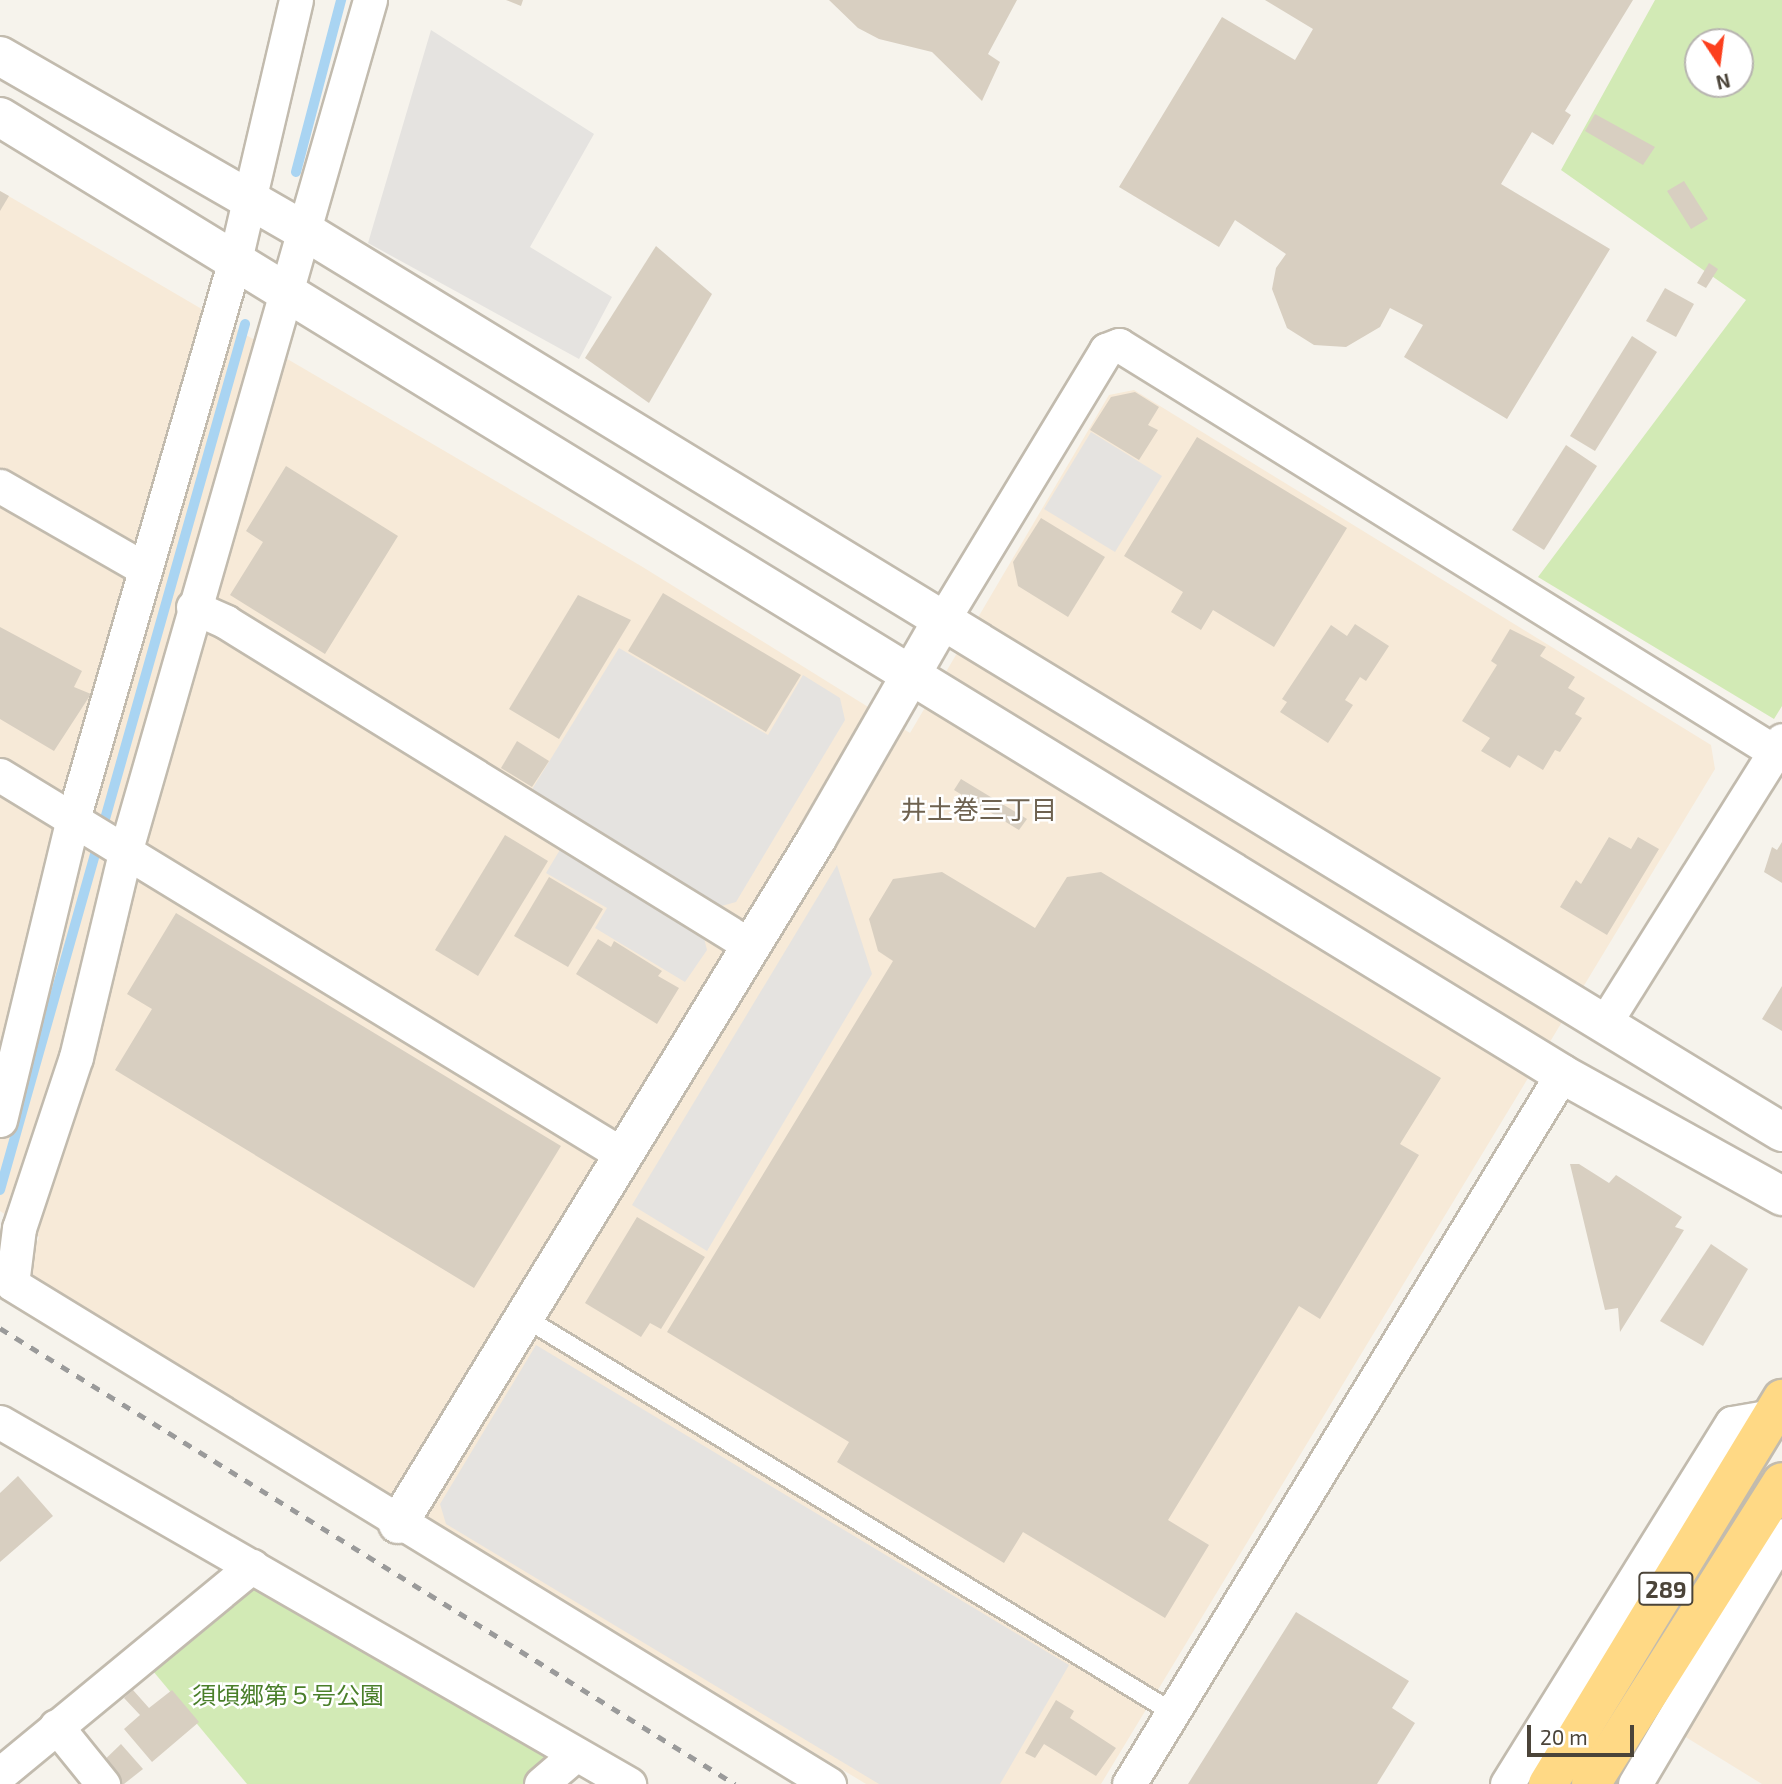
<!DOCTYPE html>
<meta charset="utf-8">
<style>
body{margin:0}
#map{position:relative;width:1782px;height:1784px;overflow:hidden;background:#f6f3ec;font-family:"Exo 2","Noto Sans JP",sans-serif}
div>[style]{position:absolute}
.commercial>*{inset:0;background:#f7ead8}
.green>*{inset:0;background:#d2eab5}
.parking>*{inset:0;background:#e5e3e0}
.stream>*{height:10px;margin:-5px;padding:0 5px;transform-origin:5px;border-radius:5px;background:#a9d4f2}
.building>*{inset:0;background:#d8cfc1}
.roads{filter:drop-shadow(2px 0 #c2bbae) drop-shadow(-2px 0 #c2bbae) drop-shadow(0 2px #c2bbae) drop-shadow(0 -2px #c2bbae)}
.service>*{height:18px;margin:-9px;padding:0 9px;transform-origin:9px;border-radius:9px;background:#fff}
.minor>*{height:33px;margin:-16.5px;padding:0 16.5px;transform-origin:16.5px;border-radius:16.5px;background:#fff}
.tertiary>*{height:38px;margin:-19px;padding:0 19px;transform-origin:19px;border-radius:19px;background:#fff}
.trunk>*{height:38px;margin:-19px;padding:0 19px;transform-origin:19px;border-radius:19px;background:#ffd985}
.rail>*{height:5px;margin-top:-2.5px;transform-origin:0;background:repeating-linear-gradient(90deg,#9a9a9a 0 9px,transparent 0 18px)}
span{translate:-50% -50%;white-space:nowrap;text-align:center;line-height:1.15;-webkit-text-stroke:5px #fff;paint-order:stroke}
.shield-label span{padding:2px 5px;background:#fff;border:2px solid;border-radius:5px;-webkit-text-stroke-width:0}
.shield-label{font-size:23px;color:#4b4439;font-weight:700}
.park-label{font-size:24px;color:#4a7f2a}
.neighbourhood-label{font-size:26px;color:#6e6250}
.north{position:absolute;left:1684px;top:28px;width:70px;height:70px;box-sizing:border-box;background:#fff;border:2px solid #b7b4b0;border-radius:50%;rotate:167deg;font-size:19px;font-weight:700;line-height:28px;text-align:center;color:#4b4439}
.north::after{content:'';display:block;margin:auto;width:24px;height:32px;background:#fc3f1d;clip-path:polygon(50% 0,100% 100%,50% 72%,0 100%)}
.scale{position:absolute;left:1527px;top:1725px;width:107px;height:32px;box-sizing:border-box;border:4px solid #4b4439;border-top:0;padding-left:9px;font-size:21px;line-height:24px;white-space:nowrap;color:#4b4439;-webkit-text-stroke:5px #fff;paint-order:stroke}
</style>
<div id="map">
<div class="commercial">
<div style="clip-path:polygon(0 191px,641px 566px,910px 733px,1109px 395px,1134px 390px,1711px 745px,1715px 769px,1101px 1784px,866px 1784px,25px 1274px,39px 1237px,0 1211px)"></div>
<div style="clip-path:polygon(1782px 1572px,1782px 1784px,1762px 1784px,1684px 1736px)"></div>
</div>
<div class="green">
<div style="clip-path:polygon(evenodd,1655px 0,1782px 0,1782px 706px,1774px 719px,1538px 577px,1746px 300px,1561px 170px,1655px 0,1698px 42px,1740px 42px,1740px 84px,1698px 84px,1698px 42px)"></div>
<div style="clip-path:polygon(253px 1576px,567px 1748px,524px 1784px,247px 1784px,148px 1665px)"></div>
</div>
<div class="parking">
<div style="clip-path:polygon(431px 30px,594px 134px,530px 247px,612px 297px,579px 359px,368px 243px)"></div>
<div style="clip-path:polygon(1091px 432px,1162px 476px,1115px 552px,1044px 509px)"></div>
<div style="clip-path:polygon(619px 648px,768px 735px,803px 675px,840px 698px,845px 720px,736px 902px,718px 907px,531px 791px)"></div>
<div style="clip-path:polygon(561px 848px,703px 934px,707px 950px,685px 982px,595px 928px,607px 908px,546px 873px)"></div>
<div style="clip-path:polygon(837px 865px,872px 974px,707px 1251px,632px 1205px)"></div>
<div style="clip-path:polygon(536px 1345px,1069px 1665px,1000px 1784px,879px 1784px,446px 1524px,440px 1504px)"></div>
</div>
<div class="stream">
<div style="left:296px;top:172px;width:178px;rotate:-75.3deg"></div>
<div style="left:0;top:1190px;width:900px;rotate:-74.2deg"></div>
</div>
<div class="building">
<div style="clip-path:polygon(506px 0,523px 0,521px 6px)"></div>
<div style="clip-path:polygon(829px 0,1017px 0,988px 54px,1000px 62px,982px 101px,932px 52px,879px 39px,858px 28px)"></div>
<div style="clip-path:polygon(1265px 0,1633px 0,1565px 111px,1571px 115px,1553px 145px,1532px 132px,1501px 184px,1610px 249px,1507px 419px,1404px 357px,1423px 325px,1390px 308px,1380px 327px,1346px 347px,1314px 345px,1287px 328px,1272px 289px,1276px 268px,1286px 254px,1235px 220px,1219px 247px,1119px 187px,1222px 17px,1295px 60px,1313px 29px)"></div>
<div style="clip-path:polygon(1595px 114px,1655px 147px,1643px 165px,1585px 131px)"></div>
<div style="clip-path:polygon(1684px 181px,1708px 219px,1691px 229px,1667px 191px)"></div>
<div style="clip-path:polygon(0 191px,9px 196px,0 211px)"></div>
<div style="clip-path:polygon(656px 246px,712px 294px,649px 403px,585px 358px)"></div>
<div style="clip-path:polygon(1709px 263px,1718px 269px,1706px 288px,1697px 283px)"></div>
<div style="clip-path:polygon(1665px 288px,1694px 304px,1676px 337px,1646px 321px)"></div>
<div style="clip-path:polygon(1632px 336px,1657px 352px,1595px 451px,1570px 436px)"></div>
<div style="clip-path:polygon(1135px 392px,1159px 407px,1148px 425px,1158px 430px,1139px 460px,1090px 430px,1111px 397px)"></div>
<div style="clip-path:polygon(1197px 437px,1347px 528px,1274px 647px,1213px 610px,1201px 630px,1171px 612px,1183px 592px,1124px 556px)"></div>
<div style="clip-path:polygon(1566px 445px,1597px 466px,1544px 550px,1512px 530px)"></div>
<div style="clip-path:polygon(286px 466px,398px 536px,325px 654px,230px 595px,263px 542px,246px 531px)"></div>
<div style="clip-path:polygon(1041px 518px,1105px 557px,1068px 617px,1018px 586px,1013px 562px)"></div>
<div style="clip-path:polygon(663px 593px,801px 675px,766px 732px,628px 651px)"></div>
<div style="clip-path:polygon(578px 595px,631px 620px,559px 739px,509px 709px)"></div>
<div style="clip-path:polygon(1355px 624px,1389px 646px,1366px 681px,1360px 677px,1345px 700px,1353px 705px,1328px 743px,1280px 712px,1287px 702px,1282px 699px,1331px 625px,1347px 636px)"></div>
<div style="clip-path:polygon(0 627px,82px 671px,74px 687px,91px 694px,54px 751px,0 719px)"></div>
<div style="clip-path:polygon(1510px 629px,1546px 647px,1540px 656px,1575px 677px,1568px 688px,1585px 698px,1575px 714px,1582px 718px,1560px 752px,1555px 750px,1543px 770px,1518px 755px,1510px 768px,1481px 751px,1490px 738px,1462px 721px,1497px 665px,1491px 661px)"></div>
<div style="clip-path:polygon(517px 741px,549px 761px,532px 787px,501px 768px)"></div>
<div style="clip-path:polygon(961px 779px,1027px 819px,1019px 830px,954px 790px)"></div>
<div style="clip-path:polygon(505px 835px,548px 861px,478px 976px,435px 950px)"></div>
<div style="clip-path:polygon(1609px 837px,1631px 849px,1638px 837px,1659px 849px,1607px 935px,1560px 907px,1576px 880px,1581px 884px)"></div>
<div style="clip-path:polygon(1782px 842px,1782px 883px,1764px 872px,1772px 847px,1777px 850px)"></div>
<div style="clip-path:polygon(942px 872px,1035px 928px,1067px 877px,1101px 872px,1441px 1078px,1400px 1144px,1419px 1155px,1320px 1319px,1299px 1306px,1168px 1520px,1209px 1545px,1165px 1618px,1023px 1532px,1004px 1563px,837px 1462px,849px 1442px,667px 1332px,893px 961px,878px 951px,869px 919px,893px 879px)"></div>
<div style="clip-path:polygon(549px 877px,603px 909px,568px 967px,514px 936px)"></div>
<div style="clip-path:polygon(176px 913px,561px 1146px,474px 1288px,115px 1070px,152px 1009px,127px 994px)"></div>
<div style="clip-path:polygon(598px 939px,611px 947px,614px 941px,662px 971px,658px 976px,679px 988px,657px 1024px,576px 974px)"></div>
<div style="clip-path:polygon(1782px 986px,1782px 1031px,1762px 1019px)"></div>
<div style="clip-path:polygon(1570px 1164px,1579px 1164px,1609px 1183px,1616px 1175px,1682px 1217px,1675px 1227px,1684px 1230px,1620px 1332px,1618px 1308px,1605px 1310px)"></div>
<div style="clip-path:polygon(637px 1217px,705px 1257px,661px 1329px,650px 1323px,641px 1337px,585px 1303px)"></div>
<div style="clip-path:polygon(1711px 1244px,1748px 1269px,1703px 1346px,1660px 1321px)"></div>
<div style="clip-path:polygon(18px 1476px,53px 1516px,0 1562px,0 1493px)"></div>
<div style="clip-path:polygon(1296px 1612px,1409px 1681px,1392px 1708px,1415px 1723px,1377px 1784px,1188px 1784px)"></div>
<div style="clip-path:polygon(133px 1690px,149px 1708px,172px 1690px,199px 1722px,152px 1762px,124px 1729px,140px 1715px,124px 1698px)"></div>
<div style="clip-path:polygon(1056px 1700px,1074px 1711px,1070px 1718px,1116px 1748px,1096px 1776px,1044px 1744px,1035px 1758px,1025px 1753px)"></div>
<div style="clip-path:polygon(121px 1744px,143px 1769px,124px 1784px,112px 1784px,96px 1768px)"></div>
</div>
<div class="roads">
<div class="service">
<div style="left:522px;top:1316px;width:761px;rotate:31.35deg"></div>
</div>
<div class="minor">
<div style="left:370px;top:0;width:883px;rotate:106.03deg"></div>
<div style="left:126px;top:849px;width:214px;rotate:103.5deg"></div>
<div style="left:76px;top:1057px;width:180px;rotate:108.4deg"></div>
<div style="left:19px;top:1228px;width:56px;rotate:97.1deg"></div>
<div style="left:12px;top:1284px;width:958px;rotate:31.47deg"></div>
<div style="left:0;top:486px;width:167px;rotate:29.8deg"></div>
<div style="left:193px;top:607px;width:36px;rotate:24deg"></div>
<div style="left:226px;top:622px;width:617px;rotate:31.68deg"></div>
<div style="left:942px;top:621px;width:317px;rotate:-58.8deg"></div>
<div style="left:1106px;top:350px;width:14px;rotate:-21deg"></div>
<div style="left:1119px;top:345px;width:772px;rotate:31.82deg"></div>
<div style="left:0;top:775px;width:730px;rotate:31.38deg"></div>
<div style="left:1604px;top:1024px;width:335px;rotate:-57.9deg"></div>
<div style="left:0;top:1120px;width:310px;rotate:-76.4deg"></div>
<div style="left:73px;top:819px;width:582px;rotate:-73.84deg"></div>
<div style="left:235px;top:260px;width:267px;rotate:-76.8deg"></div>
<div style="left:0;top:1422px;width:726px;rotate:29.92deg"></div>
<div style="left:56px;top:1726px;width:75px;rotate:51deg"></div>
<div style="left:0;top:1774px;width:327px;rotate:-39.5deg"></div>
<div style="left:541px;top:1784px;width:46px;rotate:-40.6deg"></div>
<div style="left:1129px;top:1784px;width:832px;rotate:-58.62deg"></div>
<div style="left:1507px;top:1784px;width:425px;rotate:-58.1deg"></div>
<div style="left:1732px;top:1423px;width:41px;rotate:-9.9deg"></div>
<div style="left:1635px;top:1784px;width:289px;rotate:-59.4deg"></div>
</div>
<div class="tertiary">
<div style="left:0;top:56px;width:349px;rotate:29.9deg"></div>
<div style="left:303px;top:230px;width:1732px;rotate:31.38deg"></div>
<div style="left:0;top:117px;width:1832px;rotate:31.49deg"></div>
<div style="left:1562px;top:1074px;width:252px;rotate:29deg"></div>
<div style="left:398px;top:1524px;width:804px;rotate:-58.58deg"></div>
<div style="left:817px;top:838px;width:250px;rotate:-60.1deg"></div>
</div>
<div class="trunk">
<div style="left:1548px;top:1784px;width:451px;rotate:-58.7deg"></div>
<div style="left:1591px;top:1784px;width:357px;rotate:-57.7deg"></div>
</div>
</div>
<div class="rail">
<div style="left:0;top:1328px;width:865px;rotate:31.82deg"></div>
</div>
<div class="shield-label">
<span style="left:1666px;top:1589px">289</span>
</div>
<div class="park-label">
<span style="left:288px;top:1695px">須頃郷第５号公園</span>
</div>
<div class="neighbourhood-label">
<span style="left:979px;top:809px">井土巻三丁目</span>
</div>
<div class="north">N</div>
<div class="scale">20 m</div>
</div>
